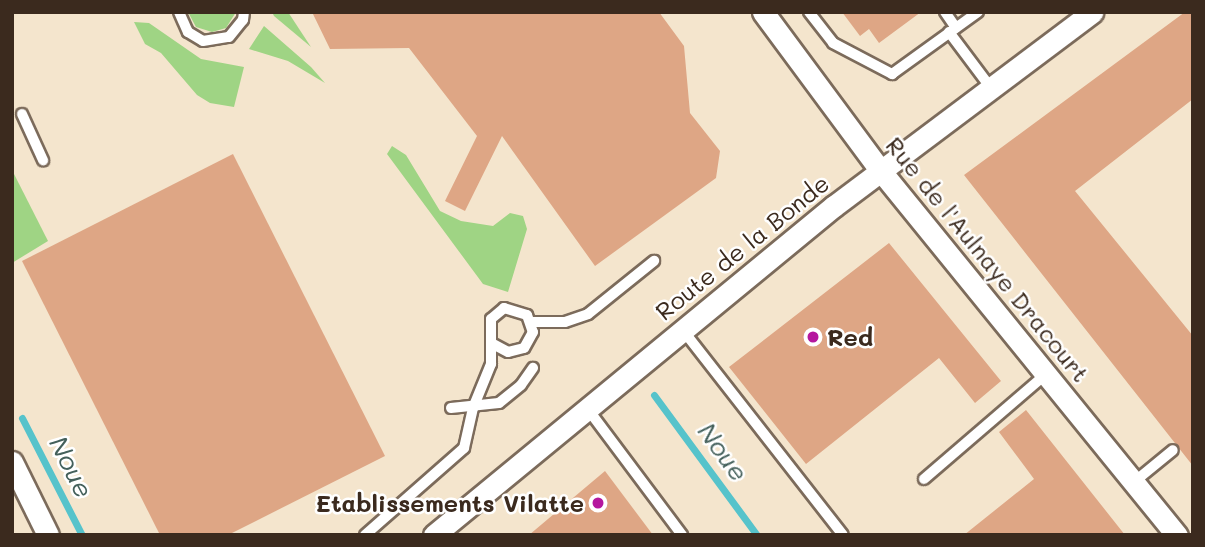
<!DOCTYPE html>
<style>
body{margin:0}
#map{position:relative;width:1205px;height:547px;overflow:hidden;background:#f4e5cd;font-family:Mali,sans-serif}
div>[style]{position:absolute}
.green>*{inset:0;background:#9fd484}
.stream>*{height:7px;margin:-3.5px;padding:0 3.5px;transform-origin:3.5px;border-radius:3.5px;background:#56c3cb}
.building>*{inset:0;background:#dea685}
.roads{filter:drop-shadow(2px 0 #7c6b5b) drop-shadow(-2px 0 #7c6b5b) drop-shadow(0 2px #7c6b5b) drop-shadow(0 -2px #7c6b5b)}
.lane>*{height:10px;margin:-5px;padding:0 5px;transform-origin:5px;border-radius:5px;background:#fff}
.street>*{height:21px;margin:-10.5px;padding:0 10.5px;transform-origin:10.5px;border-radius:10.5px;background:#fff}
.dots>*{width:19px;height:19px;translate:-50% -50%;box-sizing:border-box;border:4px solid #fff;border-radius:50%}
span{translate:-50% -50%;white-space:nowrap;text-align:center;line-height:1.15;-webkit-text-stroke:5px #fff;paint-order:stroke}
.street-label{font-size:24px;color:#3b2a1e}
.poi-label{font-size:24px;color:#3b2a1e;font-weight:700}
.left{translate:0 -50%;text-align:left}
.right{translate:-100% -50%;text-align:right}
.water-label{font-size:26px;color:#44605b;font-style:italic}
.frame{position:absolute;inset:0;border:14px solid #3b2a1e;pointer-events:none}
</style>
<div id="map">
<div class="green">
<div style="clip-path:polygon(188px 12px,236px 12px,226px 28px,212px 32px,196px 27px)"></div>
<div style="clip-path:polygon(272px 12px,288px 12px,311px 47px,274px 16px)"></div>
<div style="clip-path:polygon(134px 22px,149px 23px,201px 59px,244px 67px,234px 107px,210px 103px,197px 95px,161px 53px,145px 44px)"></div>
<div style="clip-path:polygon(264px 26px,311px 67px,325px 83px,288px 61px,249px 49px)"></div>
<div style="clip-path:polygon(392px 146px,406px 155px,440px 211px,461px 221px,493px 226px,510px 213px,523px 216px,527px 229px,508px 292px,483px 284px,387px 154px)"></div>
<div style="clip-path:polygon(12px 170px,48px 241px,12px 263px)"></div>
</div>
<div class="stream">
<div style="left:654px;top:395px;width:174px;rotate:53.7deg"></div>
<div style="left:22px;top:418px;width:131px;rotate:62.9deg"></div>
</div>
<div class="building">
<div style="clip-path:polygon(312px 12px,659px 12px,684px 46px,690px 113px,720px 151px,716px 178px,595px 266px,502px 136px,465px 211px,445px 201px,477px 136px,409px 48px,330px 49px)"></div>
<div style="clip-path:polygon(842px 12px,921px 12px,879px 43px,869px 29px,860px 36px)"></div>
<div style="clip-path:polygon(1185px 12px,1193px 12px,1193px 99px,1075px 191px,1193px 336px,1193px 466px,964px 175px)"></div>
<div style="clip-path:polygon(233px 154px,385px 456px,228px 535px,160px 535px,22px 261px)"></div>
<div style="clip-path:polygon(889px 243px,1001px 381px,975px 403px,939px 358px,806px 464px,729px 367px)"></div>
<div style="clip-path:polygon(1026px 410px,1125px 535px,964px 535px,1034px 479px,999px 432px)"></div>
<div style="clip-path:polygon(605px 471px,653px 535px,529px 535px)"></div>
</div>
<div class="roads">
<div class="lane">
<div style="left:179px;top:12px;width:22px;rotate:66deg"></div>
<div style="left:188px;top:32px;width:17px;rotate:31deg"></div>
<div style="left:203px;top:41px;width:26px;rotate:-9deg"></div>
<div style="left:229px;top:37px;width:22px;rotate:-51deg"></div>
<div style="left:243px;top:20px;width:8px;rotate:-83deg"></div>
<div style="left:809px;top:12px;width:39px;rotate:52deg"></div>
<div style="left:833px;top:43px;width:67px;rotate:27.7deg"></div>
<div style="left:892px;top:74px;width:106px;rotate:-35.8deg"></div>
<div style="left:945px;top:12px;width:19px;rotate:55deg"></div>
<div style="left:949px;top:32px;width:70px;rotate:53.1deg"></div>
<div style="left:22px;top:114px;width:51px;rotate:65.5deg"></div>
<div style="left:532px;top:322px;width:33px"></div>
<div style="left:565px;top:322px;width:24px;rotate:-19deg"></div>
<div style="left:588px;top:314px;width:85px;rotate:-38.8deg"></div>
<div style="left:682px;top:329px;width:261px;rotate:52deg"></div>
<div style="left:451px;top:408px;width:48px;rotate:-5.9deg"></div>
<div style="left:499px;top:403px;width:28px;rotate:-39deg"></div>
<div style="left:521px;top:385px;width:21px;rotate:-55deg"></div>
<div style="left:587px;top:408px;width:159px;rotate:53.2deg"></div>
<div style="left:924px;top:479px;width:161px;rotate:-40.7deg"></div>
<div style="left:1134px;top:482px;width:50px;rotate:-39.4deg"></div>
<div style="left:365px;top:535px;width:132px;rotate:-41.3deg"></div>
<div style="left:464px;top:448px;width:41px;rotate:-77.3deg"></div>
<div style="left:473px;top:408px;width:48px;rotate:-67.8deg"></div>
<div style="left:491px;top:364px;width:45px;rotate:-90deg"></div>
<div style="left:491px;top:319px;width:17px;rotate:-40deg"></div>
<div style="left:504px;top:308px;width:24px;rotate:17deg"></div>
<div style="left:527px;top:315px;width:18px;rotate:71deg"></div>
<div style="left:533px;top:332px;width:18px;rotate:119deg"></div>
<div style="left:524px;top:348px;width:16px;rotate:166deg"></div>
<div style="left:508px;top:352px;width:17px;rotate:-152deg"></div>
</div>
<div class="street">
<div style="left:763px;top:12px;width:197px;rotate:53.5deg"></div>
<div style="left:880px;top:170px;width:471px;rotate:50.9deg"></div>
<div style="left:12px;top:462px;width:81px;rotate:63.7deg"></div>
<div style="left:434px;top:535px;width:518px;rotate:-39.44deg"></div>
<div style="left:834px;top:206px;width:323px;rotate:-36.9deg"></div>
</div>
</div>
<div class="dots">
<div style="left:813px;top:337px;background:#b5179e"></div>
<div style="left:598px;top:503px;background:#b5179e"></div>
</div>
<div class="street-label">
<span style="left:742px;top:247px;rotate:-39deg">Route de la Bonde</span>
<span style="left:988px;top:259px;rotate:51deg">Rue de l'Aulnaye Dracourt</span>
</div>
<div class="poi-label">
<span class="left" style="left:827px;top:337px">Red</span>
<span class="right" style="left:584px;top:503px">Etablissements Vilatte</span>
</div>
<div class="water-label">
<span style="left:723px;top:452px;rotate:54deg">Noue</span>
<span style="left:71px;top:467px;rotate:63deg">Noue</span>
</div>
<div class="frame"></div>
</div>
